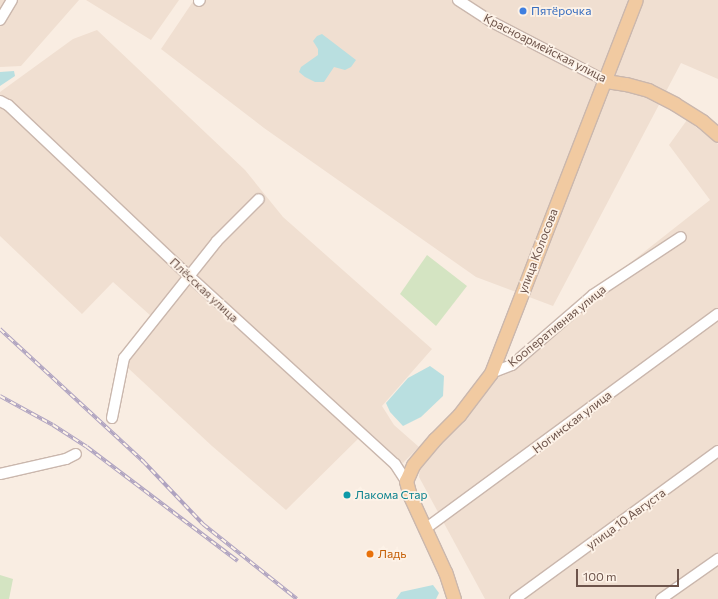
<!DOCTYPE html>
<meta charset="utf-8">
<style>
body{margin:0}
#map{position:relative;width:718px;height:599px;overflow:hidden;background:#f9ede2;font-family:Commissioner,sans-serif}
div>[style]{position:absolute}
.residential>*{inset:0;background:#f0dfd1}
.green>*{inset:0;background:#d4e4c2}
.water>*{inset:0;background:#b9dfe0}
.roads{filter:drop-shadow(1px 0 #cab7ad) drop-shadow(-1px 0 #cab7ad) drop-shadow(0 1px #cab7ad) drop-shadow(0 -1px #cab7ad)}
.minor>*{height:10px;margin:-5px;padding:0 5px;transform-origin:5px;border-radius:5px;background:#fff}
.major>*{height:13px;margin:-6.5px;padding:0 6.5px;transform-origin:6.5px;border-radius:6.5px;background:#f1caa1}
.rail>*{height:3.5px;margin-top:-1.75px;transform-origin:0;background:repeating-linear-gradient(90deg,#fdf2e7 0 6px,#afa3c0 0 12px);box-sizing:border-box;border-block:1px solid #afa3c0}
.dots>*{width:11px;height:11px;translate:-50% -50%;box-sizing:border-box;border:2px solid #fdf2e7;border-radius:50%}
span{translate:-50% -50%;white-space:nowrap;text-align:center;line-height:1.15;-webkit-text-stroke:3.5px #fdf2e7;paint-order:stroke}
.shop-label{font-size:12px;color:#366cbe}
.left{translate:0 -50%;text-align:left}
.street-label{font-size:12px;color:#6d544b}
.culture-label{font-size:12px;color:#0d838f}
.food-label{font-size:12px;color:#c56008}
.scale{position:absolute;left:576px;top:569px;width:103px;height:18px;box-sizing:border-box;border:2px solid #6d544b;border-top:0;padding-left:5px;font-size:12px;line-height:14px;white-space:nowrap;color:#6d544b;-webkit-text-stroke:3px #fdf2e7;paint-order:stroke}
</style>
<div id="map">
<div class="residential">
<div style="clip-path:polygon(0 0,79px 0,21px 66px,0 67px)"></div>
<div style="clip-path:polygon(86px 0,179px 0,151px 40px)"></div>
<div style="clip-path:polygon(194px 0,718px 0,718px 79px,681px 63px,553px 306px,476px 277px,264px 128px,161px 49px)"></div>
<div style="clip-path:polygon(97px 30px,245px 170px,283px 217px,432px 349px,382px 406px,394px 425px,419px 447px,403px 463px,367px 430px,286px 510px,212px 446px,128px 368px,125px 348px,151px 316px,113px 282px,82px 314px,0 236px,0 92px,73px 39px)"></div>
<div style="clip-path:polygon(687px 120px,718px 144px,718px 599px,485px 599px,419px 477px,420px 466px,480px 400px,512px 361px,540px 334px,710px 200px,669px 145px)"></div>
</div>
<div class="green">
<div style="clip-path:polygon(427px 255px,467px 286px,436px 326px,400px 294px)"></div>
<div style="clip-path:polygon(0 575px,13px 579px,9px 599px,0 599px)"></div>
</div>
<div class="water">
<div style="clip-path:polygon(322px 34px,356px 60px,351px 67px,345px 70px,334px 67px,324px 82px,315px 82px,305px 77px,299px 72px,301px 67px,318px 55px,318px 49px,313px 41px,317px 36px)"></div>
<div style="clip-path:polygon(14px 71px,15px 76px,0 86px,0 72px)"></div>
<div style="clip-path:polygon(430px 366px,444px 376px,443px 396px,421px 417px,403px 426px,390px 412px,386px 403px,408px 378px)"></div>
<div style="clip-path:polygon(433px 585px,439px 593px,436px 599px,396px 599px,401px 592px)"></div>
</div>
<div class="roads">
<div class="minor">
<div style="left:458px;top:0;width:40px;rotate:32.9deg"></div>
<div style="left:492px;top:22px;width:128px;rotate:27.4deg"></div>
<div style="left:199px;top:1px;width:1px;rotate:-45deg"></div>
<div style="left:0;top:20px;width:23px;rotate:-59deg"></div>
<div style="left:0;top:101px;width:9px;rotate:27deg"></div>
<div style="left:8px;top:105px;width:249px;rotate:43.4deg"></div>
<div style="left:189px;top:276px;width:279px;rotate:42.4deg"></div>
<div style="left:395px;top:464px;width:20px;rotate:57deg"></div>
<div style="left:491px;top:373px;width:22px;rotate:-21deg"></div>
<div style="left:512px;top:365px;width:107px;rotate:-40.8deg"></div>
<div style="left:593px;top:295px;width:105px;rotate:-33.4deg"></div>
<div style="left:112px;top:418px;width:61px;rotate:-78.7deg"></div>
<div style="left:124px;top:358px;width:149px;rotate:-51.5deg"></div>
<div style="left:217px;top:241px;width:59px;rotate:-45deg"></div>
<div style="left:0;top:474px;width:68px;rotate:-12.8deg"></div>
<div style="left:66px;top:459px;width:11px;rotate:-27deg"></div>
<div style="left:425px;top:529px;width:363px;rotate:-36.3deg"></div>
<div style="left:515px;top:599px;width:251px;rotate:-36.1deg"></div>
<div style="left:661px;top:599px;width:70px;rotate:-35.1deg"></div>
</div>
<div class="major">
<div style="left:606px;top:81px;width:20px;rotate:9deg"></div>
<div style="left:626px;top:84px;width:23px;rotate:15deg"></div>
<div style="left:648px;top:90px;width:30px;rotate:27deg"></div>
<div style="left:675px;top:104px;width:32px;rotate:32deg"></div>
<div style="left:702px;top:121px;width:21px;rotate:41deg"></div>
<div style="left:454px;top:599px;width:28px;rotate:-108deg"></div>
<div style="left:445px;top:572px;width:84px;rotate:-114.7deg"></div>
<div style="left:410px;top:496px;width:16px;rotate:-105deg"></div>
<div style="left:406px;top:481px;width:17px;rotate:-66deg"></div>
<div style="left:413px;top:465px;width:34px;rotate:-50deg"></div>
<div style="left:435px;top:439px;width:34px;rotate:-45deg"></div>
<div style="left:459px;top:415px;width:53px;rotate:-52.7deg"></div>
<div style="left:491px;top:373px;width:400px;rotate:-68.8deg"></div>
</div>
</div>
<div class="rail">
<div style="left:0;top:329px;width:195px;rotate:42.7deg"></div>
<div style="left:143px;top:461px;width:87px;rotate:46.4deg"></div>
<div style="left:203px;top:524px;width:120px;rotate:38.6deg"></div>
<div style="left:0;top:396px;width:60px;rotate:28.7deg"></div>
<div style="left:53px;top:425px;width:40px;rotate:32.9deg"></div>
<div style="left:87px;top:447px;width:189px;rotate:37.1deg"></div>
</div>
<div class="dots">
<div style="left:523px;top:11px;background:#3f7fe0"></div>
<div style="left:347px;top:495px;background:#0f9aa8"></div>
<div style="left:370px;top:554px;background:#e8710a"></div>
</div>
<div class="shop-label">
<span class="left" style="left:531px;top:11px">Пятёрочка</span>
</div>
<div class="street-label">
<span style="left:545px;top:48px;rotate:27deg">Красноармейская улица</span>
<span style="left:538px;top:251px;rotate:-69deg">улица Колосова</span>
<span style="left:204px;top:290px;rotate:43deg">Плёсская улица</span>
<span style="left:557px;top:326px;rotate:-39deg">Кооперативная улица</span>
<span style="left:572px;top:422px;rotate:-37deg">Ногинская улица</span>
<span style="left:626px;top:519px;rotate:-36deg">улица 10 Августа</span>
</div>
<div class="culture-label">
<span class="left" style="left:355px;top:495px">Лакома Стар</span>
</div>
<div class="food-label">
<span class="left" style="left:378px;top:554px">Ладь</span>
</div>
<div class="scale">100 m</div>
</div>
